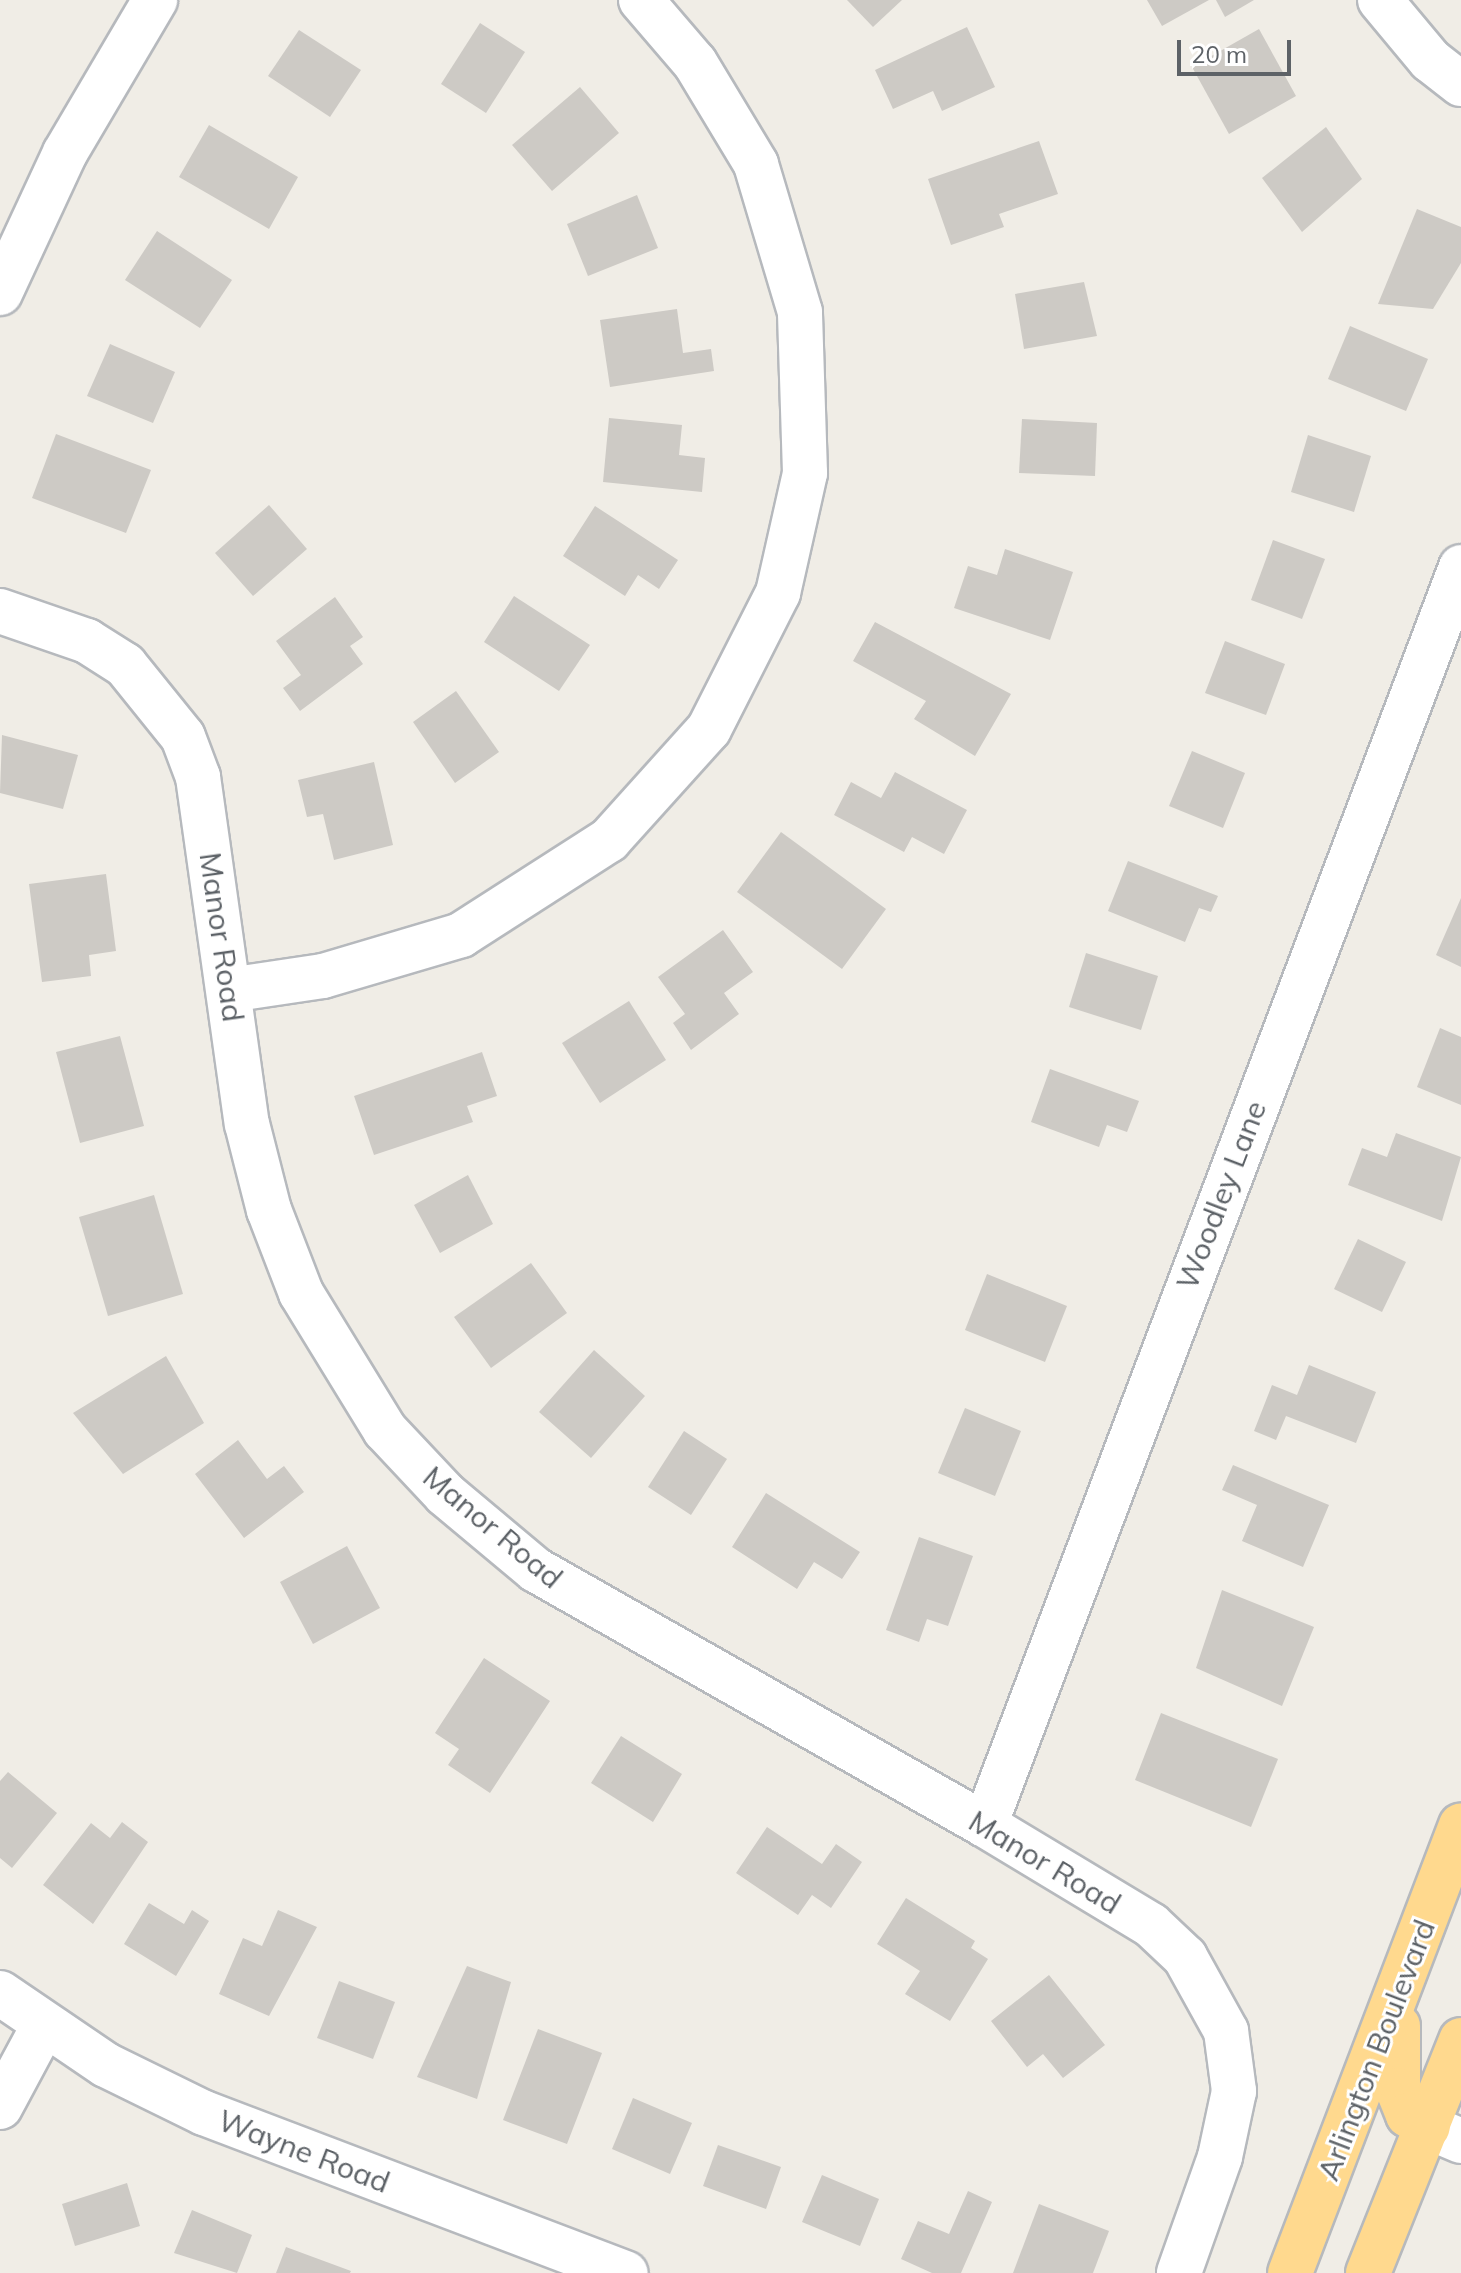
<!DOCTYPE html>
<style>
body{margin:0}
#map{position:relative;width:1461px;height:2273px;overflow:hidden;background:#f0ede6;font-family:Mulish,sans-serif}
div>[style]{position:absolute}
.building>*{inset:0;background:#cdcac5}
.roads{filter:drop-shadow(2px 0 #b6b9bd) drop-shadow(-2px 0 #b6b9bd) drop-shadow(0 2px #b6b9bd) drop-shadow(0 -2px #b6b9bd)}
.minor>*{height:44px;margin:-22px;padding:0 22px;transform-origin:22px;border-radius:22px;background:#fff}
.highway>*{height:44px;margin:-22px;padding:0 22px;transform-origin:22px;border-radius:22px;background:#ffd98e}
span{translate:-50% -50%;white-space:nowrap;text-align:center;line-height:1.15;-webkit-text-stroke:6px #fff;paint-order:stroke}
.street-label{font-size:30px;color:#5d6267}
.scale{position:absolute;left:1177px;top:40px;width:114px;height:36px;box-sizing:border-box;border:4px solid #5d6267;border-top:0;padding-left:10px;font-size:24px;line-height:28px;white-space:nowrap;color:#5d6267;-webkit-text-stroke:6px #fff;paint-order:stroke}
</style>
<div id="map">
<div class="building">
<div style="clip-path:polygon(847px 0,902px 0,873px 27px)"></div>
<div style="clip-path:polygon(1147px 0,1209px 0,1162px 26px)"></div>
<div style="clip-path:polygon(1216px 0,1254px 0,1225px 17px)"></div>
<div style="clip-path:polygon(480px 23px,525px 52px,486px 113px,441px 84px)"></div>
<div style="clip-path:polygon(967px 27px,995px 87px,942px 111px,933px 91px,893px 109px,875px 70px)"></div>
<div style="clip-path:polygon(1259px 29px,1296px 96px,1229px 134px,1192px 67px)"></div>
<div style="clip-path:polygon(299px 30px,361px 70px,330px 117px,268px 76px)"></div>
<div style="clip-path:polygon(580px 87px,619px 133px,552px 191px,512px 145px)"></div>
<div style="clip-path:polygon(209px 125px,298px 177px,269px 229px,179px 177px)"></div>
<div style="clip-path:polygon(1326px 127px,1362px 179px,1302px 232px,1262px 178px)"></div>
<div style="clip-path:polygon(1039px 141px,1058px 194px,999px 214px,1004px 227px,951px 245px,928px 179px)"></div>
<div style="clip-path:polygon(637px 195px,658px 248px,588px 276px,567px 224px)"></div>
<div style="clip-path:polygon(1417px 209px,1461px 227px,1461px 263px,1433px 309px,1378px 304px)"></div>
<div style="clip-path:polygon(157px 231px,232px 280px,200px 328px,125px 280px)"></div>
<div style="clip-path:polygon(1084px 282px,1097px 336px,1024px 349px,1015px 294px)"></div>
<div style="clip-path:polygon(677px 309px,683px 353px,711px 349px,714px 371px,610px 387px,600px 320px)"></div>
<div style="clip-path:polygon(1350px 326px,1428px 359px,1406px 411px,1328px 379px)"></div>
<div style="clip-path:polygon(110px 344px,175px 372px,153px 423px,87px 396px)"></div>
<div style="clip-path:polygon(609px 418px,682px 425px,679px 455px,705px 458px,702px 492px,603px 482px)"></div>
<div style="clip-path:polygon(1022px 419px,1097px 423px,1095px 476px,1019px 473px)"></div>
<div style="clip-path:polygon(56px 434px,151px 470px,126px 533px,32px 498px)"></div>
<div style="clip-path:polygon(1308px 435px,1371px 456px,1354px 512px,1291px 492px)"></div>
<div style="clip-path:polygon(269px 505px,307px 549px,253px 596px,215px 553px)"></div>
<div style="clip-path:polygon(595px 506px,678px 560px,659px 589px,638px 575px,625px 596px,563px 556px)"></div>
<div style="clip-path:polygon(1273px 540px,1325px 559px,1302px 619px,1251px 600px)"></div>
<div style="clip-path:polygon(1005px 549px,1073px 572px,1050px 640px,954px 608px,968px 566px,997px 575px)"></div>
<div style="clip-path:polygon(514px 596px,590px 645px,559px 691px,484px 642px)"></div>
<div style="clip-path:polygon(335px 597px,363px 637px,350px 646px,363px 664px,300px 711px,283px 688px,301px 675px,276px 641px)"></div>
<div style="clip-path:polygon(875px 622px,1011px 694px,975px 756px,914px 719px,926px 701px,853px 661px)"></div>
<div style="clip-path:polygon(1225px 641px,1285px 664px,1266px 715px,1205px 693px)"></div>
<div style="clip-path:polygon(456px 691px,499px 752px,455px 783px,413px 722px)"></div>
<div style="clip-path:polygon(2px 735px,78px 755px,63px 809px,0 793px)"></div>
<div style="clip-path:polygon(1192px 751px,1245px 773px,1223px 828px,1169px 806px)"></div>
<div style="clip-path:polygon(374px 762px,393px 845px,334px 860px,323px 814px,307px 817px,298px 780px)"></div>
<div style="clip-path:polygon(895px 772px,967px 810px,944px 854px,912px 837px,904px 852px,834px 815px,851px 782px,881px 798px)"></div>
<div style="clip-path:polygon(781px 832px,886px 909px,842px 969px,737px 892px)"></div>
<div style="clip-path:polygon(1128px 861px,1218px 896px,1211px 912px,1199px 908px,1185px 942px,1108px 911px)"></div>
<div style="clip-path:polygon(106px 874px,116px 951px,89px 955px,91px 976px,42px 982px,29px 884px)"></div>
<div style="clip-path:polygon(1461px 898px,1461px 967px,1436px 955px)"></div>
<div style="clip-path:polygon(723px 930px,753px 972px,724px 993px,739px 1014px,691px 1050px,673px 1023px,685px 1014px,658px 977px)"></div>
<div style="clip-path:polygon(1086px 953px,1158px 976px,1141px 1030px,1069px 1007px)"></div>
<div style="clip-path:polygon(629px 1001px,666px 1060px,600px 1103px,562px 1043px)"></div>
<div style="clip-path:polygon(1440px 1028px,1461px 1037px,1461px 1105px,1417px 1087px)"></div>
<div style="clip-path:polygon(120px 1036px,144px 1126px,80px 1143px,56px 1052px)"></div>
<div style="clip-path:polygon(482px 1052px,497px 1096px,467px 1106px,473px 1122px,374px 1155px,354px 1096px)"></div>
<div style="clip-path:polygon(1050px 1069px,1139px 1101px,1127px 1132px,1107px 1125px,1099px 1147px,1031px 1122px)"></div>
<div style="clip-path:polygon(1396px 1133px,1461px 1157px,1442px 1221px,1348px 1185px,1362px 1148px,1387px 1157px)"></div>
<div style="clip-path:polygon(468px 1175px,493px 1224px,440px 1253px,414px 1205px)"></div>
<div style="clip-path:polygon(154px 1195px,183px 1294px,108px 1316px,79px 1217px)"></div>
<div style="clip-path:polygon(1358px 1239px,1406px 1262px,1382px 1312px,1334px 1289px)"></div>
<div style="clip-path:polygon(531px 1263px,567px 1313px,491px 1368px,454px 1317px)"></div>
<div style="clip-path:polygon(987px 1274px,1067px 1306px,1045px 1362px,965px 1330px)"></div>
<div style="clip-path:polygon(594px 1350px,645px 1396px,591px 1458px,539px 1412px)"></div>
<div style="clip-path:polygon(166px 1356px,204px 1423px,123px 1474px,73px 1413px)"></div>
<div style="clip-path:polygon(1309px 1365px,1376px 1392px,1356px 1443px,1286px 1416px,1276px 1440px,1254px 1431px,1272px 1385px,1297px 1395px)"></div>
<div style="clip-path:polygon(965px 1408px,1021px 1431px,995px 1496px,938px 1473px)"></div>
<div style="clip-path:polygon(684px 1431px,727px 1459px,691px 1515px,648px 1487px)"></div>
<div style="clip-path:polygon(238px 1440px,267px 1479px,284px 1466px,304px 1492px,244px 1538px,195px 1474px)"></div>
<div style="clip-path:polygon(1233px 1465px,1329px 1505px,1303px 1567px,1242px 1541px,1257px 1505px,1222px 1490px)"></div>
<div style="clip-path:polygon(766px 1493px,860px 1552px,842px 1579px,814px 1562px,797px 1589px,732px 1547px)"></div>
<div style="clip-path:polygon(919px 1537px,973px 1556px,948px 1626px,927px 1619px,919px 1642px,886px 1630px)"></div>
<div style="clip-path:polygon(347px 1546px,380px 1608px,313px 1644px,280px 1582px)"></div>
<div style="clip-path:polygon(1222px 1590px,1314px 1627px,1282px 1706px,1196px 1668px)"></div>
<div style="clip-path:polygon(484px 1658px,550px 1701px,490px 1793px,448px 1765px,459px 1749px,435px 1733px)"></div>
<div style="clip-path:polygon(1161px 1713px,1278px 1759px,1251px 1827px,1135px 1780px)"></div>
<div style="clip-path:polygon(621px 1736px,682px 1774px,653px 1822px,591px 1783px)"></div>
<div style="clip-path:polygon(8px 1772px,57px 1813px,12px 1868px,0 1858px,0 1781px)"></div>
<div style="clip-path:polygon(122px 1822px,148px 1842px,93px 1924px,43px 1885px,91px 1823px,110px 1838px)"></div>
<div style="clip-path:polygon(767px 1827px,822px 1864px,836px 1844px,862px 1862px,831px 1908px,812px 1895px,798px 1915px,736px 1873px)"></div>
<div style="clip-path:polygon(906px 1898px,975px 1941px,971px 1948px,988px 1959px,950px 2021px,905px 1994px,920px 1971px,877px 1944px)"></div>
<div style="clip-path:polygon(149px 1903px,184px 1924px,192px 1910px,209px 1921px,176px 1976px,124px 1944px)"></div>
<div style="clip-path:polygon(278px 1910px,317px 1927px,269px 2016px,219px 1994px,243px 1938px,262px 1946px)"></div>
<div style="clip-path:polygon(467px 1966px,511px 1982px,477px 2099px,417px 2077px)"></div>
<div style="clip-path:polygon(1049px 1975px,1105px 2045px,1063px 2078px,1043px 2054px,1027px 2067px,991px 2021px)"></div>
<div style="clip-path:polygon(339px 1981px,395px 2002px,373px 2059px,317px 2038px)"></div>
<div style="clip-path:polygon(538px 2029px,602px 2053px,567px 2144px,503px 2120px)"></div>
<div style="clip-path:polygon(633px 2098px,692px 2123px,670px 2174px,612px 2149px)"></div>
<div style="clip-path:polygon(718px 2145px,781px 2167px,766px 2209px,703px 2186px)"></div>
<div style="clip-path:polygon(822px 2175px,879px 2199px,860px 2246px,802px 2222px)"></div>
<div style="clip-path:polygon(127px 2183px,140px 2226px,75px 2246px,62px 2204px)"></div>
<div style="clip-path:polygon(968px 2191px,992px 2202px,961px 2273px,932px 2273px,901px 2259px,918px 2221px,949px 2234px)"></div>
<div style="clip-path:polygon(1039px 2204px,1109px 2231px,1093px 2273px,1013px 2273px)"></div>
<div style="clip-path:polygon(192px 2210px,252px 2235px,237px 2273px,174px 2253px)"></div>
<div style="clip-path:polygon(286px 2247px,351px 2271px,350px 2273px,276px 2273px)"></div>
</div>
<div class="roads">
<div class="minor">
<div style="left:1380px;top:0;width:78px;rotate:50.2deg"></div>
<div style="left:1430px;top:60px;width:39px;rotate:38deg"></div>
<div style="left:0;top:293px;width:154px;rotate:-65.1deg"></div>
<div style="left:65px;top:153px;width:178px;rotate:-59.5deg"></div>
<div style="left:0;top:611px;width:92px;rotate:19deg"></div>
<div style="left:87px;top:641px;width:45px;rotate:32.3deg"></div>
<div style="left:125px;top:665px;width:92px;rotate:51.1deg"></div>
<div style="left:183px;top:737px;width:43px;rotate:69.4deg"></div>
<div style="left:198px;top:777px;width:350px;rotate:82deg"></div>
<div style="left:247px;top:1124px;width:89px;rotate:75.7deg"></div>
<div style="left:269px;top:1210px;width:89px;rotate:68.9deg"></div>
<div style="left:301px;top:1293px;width:161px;rotate:58.5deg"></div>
<div style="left:385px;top:1430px;width:88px;rotate:46.8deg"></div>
<div style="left:445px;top:1494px;width:119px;rotate:39.9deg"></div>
<div style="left:536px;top:1570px;width:516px;rotate:29.59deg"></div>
<div style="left:985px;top:1825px;width:194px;rotate:31.1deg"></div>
<div style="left:1151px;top:1925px;width:47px;rotate:43.3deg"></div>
<div style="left:1185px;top:1957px;width:85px;rotate:61deg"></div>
<div style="left:1226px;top:2031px;width:61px;rotate:82.4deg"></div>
<div style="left:1234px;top:2091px;width:67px;rotate:102deg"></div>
<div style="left:1220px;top:2157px;width:123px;rotate:109.5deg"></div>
<div style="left:229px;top:990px;width:95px;rotate:-8.5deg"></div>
<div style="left:323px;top:976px;width:144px;rotate:-16.5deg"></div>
<div style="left:461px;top:935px;width:176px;rotate:-32.7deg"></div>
<div style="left:609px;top:840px;width:149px;rotate:-48deg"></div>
<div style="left:709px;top:729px;width:153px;rotate:-63.1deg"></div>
<div style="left:778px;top:593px;width:123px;rotate:-77.3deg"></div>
<div style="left:805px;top:473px;width:161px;rotate:-91.8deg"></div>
<div style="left:800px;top:312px;width:154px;rotate:-106.6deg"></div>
<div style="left:756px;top:164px;width:118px;rotate:-121.1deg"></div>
<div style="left:695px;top:63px;width:83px;rotate:-130.6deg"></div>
<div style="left:985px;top:1825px;width:1345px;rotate:-69.27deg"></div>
<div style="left:0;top:1993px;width:128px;rotate:34.2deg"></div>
<div style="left:106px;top:2065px;width:109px;rotate:26.1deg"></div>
<div style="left:204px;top:2113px;width:451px;rotate:20.8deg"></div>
<div style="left:0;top:2107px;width:93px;rotate:-61.8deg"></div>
<div style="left:1428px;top:2127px;width:36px;rotate:23deg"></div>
</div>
<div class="highway">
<div style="left:1398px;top:2026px;width:64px;rotate:90deg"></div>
<div style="left:1398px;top:2090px;width:27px;rotate:68deg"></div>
<div style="left:1408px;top:2115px;width:23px;rotate:31deg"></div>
<div style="left:1290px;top:2273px;width:479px;rotate:-69.1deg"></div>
<div style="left:1368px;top:2273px;width:251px;rotate:-68.2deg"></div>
</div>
</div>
<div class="street-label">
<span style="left:222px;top:937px;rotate:82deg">Manor Road</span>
<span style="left:1221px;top:1195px;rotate:-69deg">Woodley Lane</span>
<span style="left:493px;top:1527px;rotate:40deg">Manor Road</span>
<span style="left:1045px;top:1862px;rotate:31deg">Manor Road</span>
<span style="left:1376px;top:2050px;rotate:-69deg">Arlington Boulevard</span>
<span style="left:304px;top:2151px;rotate:21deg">Wayne Road</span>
</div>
<div class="scale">20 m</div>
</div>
